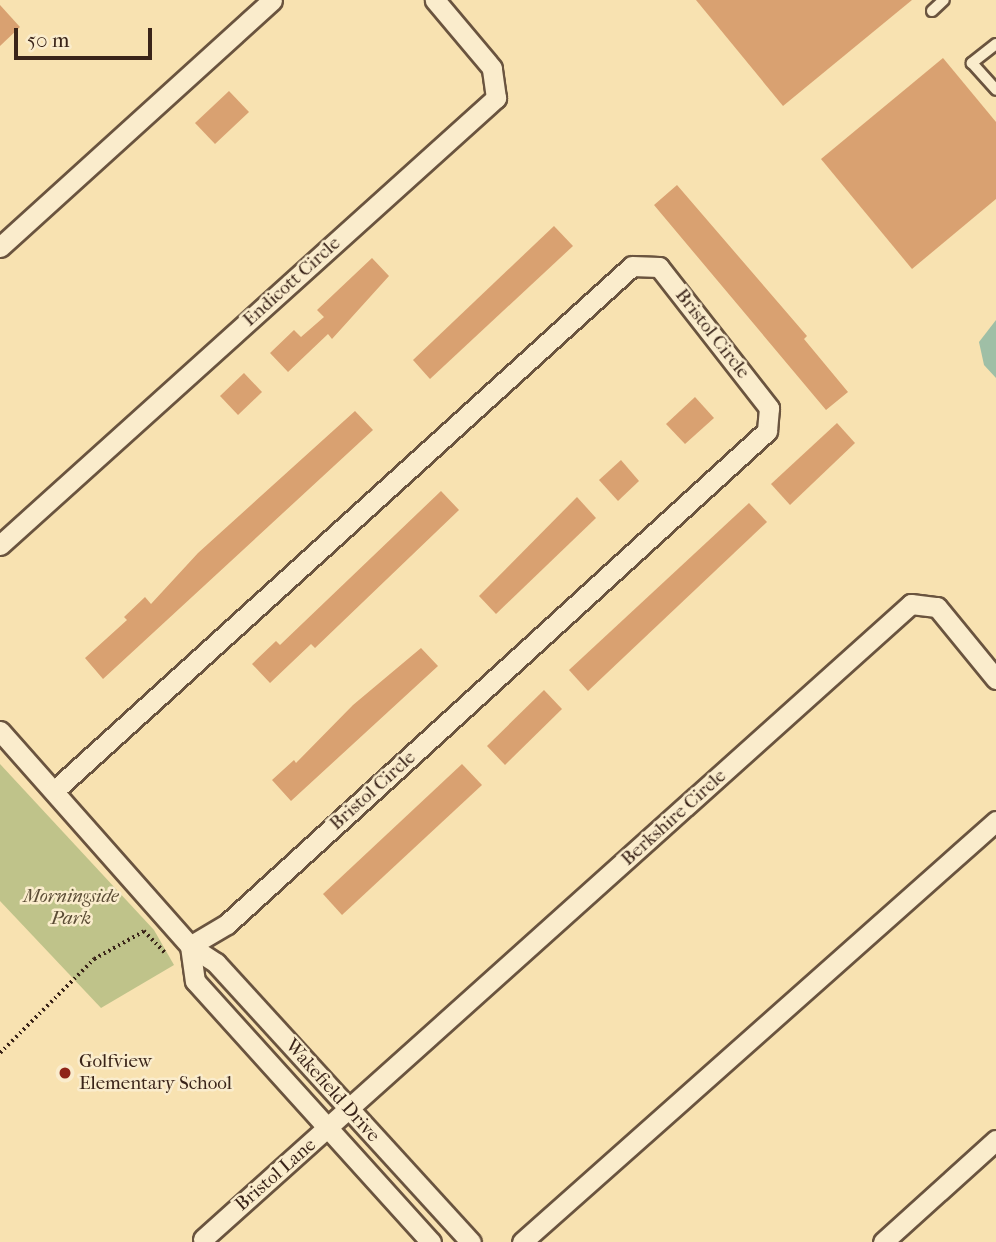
<!DOCTYPE html>
<style>
body{margin:0}
#map{position:relative;width:996px;height:1242px;overflow:hidden;background:#f8e2b1;font-family:"IM FELL French Canon",serif}
div>[style]{position:absolute}
.green>*{inset:0;background:#bfc38a}
.water>*{inset:0;background:#9fbfa6}
.building>*{inset:0;background:#d9a171}
.path>*{height:3.5px;margin-top:-1.75px;transform-origin:0;background:repeating-linear-gradient(90deg,#3a2419 0 2px,transparent 0 5.5px)}
.roads{filter:drop-shadow(2px 0 #6a543f) drop-shadow(-2px 0 #6a543f) drop-shadow(0 2px #6a543f) drop-shadow(0 -2px #6a543f)}
.lane>*{height:10px;margin:-5px;padding:0 5px;transform-origin:5px;border-radius:5px;background:#faeccc}
.street>*{height:19px;margin:-9.5px;padding:0 9.5px;transform-origin:9.5px;border-radius:9.5px;background:#faeccc}
.dots>*{width:19px;height:19px;translate:-50% -50%;box-sizing:border-box;border:4px solid #faeccc;border-radius:50%}
span{translate:-50% -50%;white-space:nowrap;text-align:center;line-height:1.15;-webkit-text-stroke:5px #faeccc;paint-order:stroke}
.street-label{font-size:19px;color:#3a2419}
.park-label{font-size:19px;color:#5b4c35;font-style:italic}
.poi-label{font-size:19px;color:#3a2419}
.left{translate:0 -50%;text-align:left}
.scale{position:absolute;left:14px;top:28px;width:138px;height:32px;box-sizing:border-box;border:4px solid #3a2419;border-top:0;padding-left:9px;font-size:21px;line-height:24px;white-space:nowrap;color:#3a2419;-webkit-text-stroke:5px #faeccc;paint-order:stroke}
</style>
<div id="map">
<div class="green">
<div style="clip-path:polygon(0 764px,154px 930px,174px 965px,101px 1008px,0 901px)"></div>
</div>
<div class="water">
<div style="clip-path:polygon(996px 320px,996px 378px,984px 365px,979px 342px)"></div>
</div>
<div class="building">
<div style="clip-path:polygon(696px 0,912px 0,783px 106px)"></div>
<div style="clip-path:polygon(0 5px,20px 27px,0 46px)"></div>
<div style="clip-path:polygon(943px 58px,996px 122px,996px 199px,912px 269px,821px 159px)"></div>
<div style="clip-path:polygon(229px 91px,249px 112px,215px 144px,195px 123px)"></div>
<div style="clip-path:polygon(677px 185px,807px 336px,804px 339px,848px 392px,826px 410px,654px 205px)"></div>
<div style="clip-path:polygon(554px 226px,573px 246px,430px 379px,413px 360px)"></div>
<div style="clip-path:polygon(372px 258px,389px 276px,332px 339px,328px 334px,288px 372px,270px 353px,294px 330px,301px 337px,324px 317px,317px 310px)"></div>
<div style="clip-path:polygon(244px 373px,262px 392px,238px 415px,220px 396px)"></div>
<div style="clip-path:polygon(695px 397px,714px 418px,685px 444px,666px 424px)"></div>
<div style="clip-path:polygon(355px 411px,373px 430px,103px 679px,85px 658px,127px 620px,124px 617px,145px 597px,151px 604px,198px 553px)"></div>
<div style="clip-path:polygon(837px 423px,855px 443px,790px 505px,771px 484px)"></div>
<div style="clip-path:polygon(621px 460px,639px 481px,618px 501px,599px 480px)"></div>
<div style="clip-path:polygon(441px 491px,459px 510px,315px 648px,311px 644px,270px 683px,252px 664px,276px 641px,280px 645px)"></div>
<div style="clip-path:polygon(577px 497px,596px 518px,496px 614px,479px 596px)"></div>
<div style="clip-path:polygon(749px 503px,767px 522px,588px 691px,569px 670px)"></div>
<div style="clip-path:polygon(421px 648px,438px 666px,291px 801px,272px 780px,294px 760px,296px 763px,353px 705px)"></div>
<div style="clip-path:polygon(544px 690px,562px 709px,505px 765px,487px 746px)"></div>
<div style="clip-path:polygon(462px 764px,482px 785px,342px 915px,323px 894px)"></div>
</div>
<div class="path">
<div style="left:0;top:1053px;width:133px;rotate:-45deg"></div>
<div style="left:94px;top:959px;width:57px;rotate:-29.2deg"></div>
<div style="left:144px;top:931px;width:30px;rotate:46deg"></div>
</div>
<div class="roads">
<div class="lane">
<div style="left:932px;top:11px;width:16px;rotate:-43deg"></div>
<div style="left:996px;top:44px;width:31px;rotate:142deg"></div>
<div style="left:972px;top:63px;width:36px;rotate:48deg"></div>
</div>
<div class="street">
<div style="left:0;top:247px;width:367px;rotate:-42.2deg"></div>
<div style="left:0;top:545px;width:668px;rotate:-42.03deg"></div>
<div style="left:496px;top:98px;width:30px;rotate:-98deg"></div>
<div style="left:492px;top:68px;width:89px;rotate:-130deg"></div>
<div style="left:0;top:731px;width:287px;rotate:48.5deg"></div>
<div style="left:190px;top:946px;width:31px;rotate:33deg"></div>
<div style="left:216px;top:963px;width:378px;rotate:47.6deg"></div>
<div style="left:55px;top:790px;width:779px;rotate:-42.24deg"></div>
<div style="left:632px;top:266px;width:27px;rotate:2deg"></div>
<div style="left:659px;top:267px;width:179px;rotate:52deg"></div>
<div style="left:769px;top:408px;width:23px;rotate:95deg"></div>
<div style="left:767px;top:431px;width:731px;rotate:137.61deg"></div>
<div style="left:227px;top:924px;width:43px;rotate:149.3deg"></div>
<div style="left:190px;top:946px;width:35px;rotate:82deg"></div>
<div style="left:195px;top:981px;width:352px;rotate:47.9deg"></div>
<div style="left:203px;top:1239px;width:951px;rotate:-41.89deg"></div>
<div style="left:911px;top:604px;width:26px;rotate:7deg"></div>
<div style="left:937px;top:607px;width:93px;rotate:50.7deg"></div>
<div style="left:522px;top:1242px;width:634px;rotate:-41.61deg"></div>
<div style="left:883px;top:1242px;width:152px;rotate:-42.1deg"></div>
</div>
</div>
<div class="dots">
<div style="left:65px;top:1073px;background:#8f2418"></div>
</div>
<div class="street-label">
<span style="left:292px;top:282px;rotate:-42deg">Endicott Circle</span>
<span style="left:712px;top:334px;rotate:52deg">Bristol Circle</span>
<span style="left:373px;top:791px;rotate:-42deg">Bristol Circle</span>
<span style="left:674px;top:818px;rotate:-42deg">Berkshire Circle</span>
<span style="left:332px;top:1091px;rotate:48deg">Wakefield Drive</span>
<span style="left:276px;top:1175px;rotate:-41deg">Bristol Lane</span>
</div>
<div class="park-label">
<span style="left:71px;top:908px">Morningside<br>Park</span>
</div>
<div class="poi-label">
<span class="left" style="left:79px;top:1073px">Golfview<br>Elementary School</span>
</div>
<div class="scale">50 m</div>
</div>
